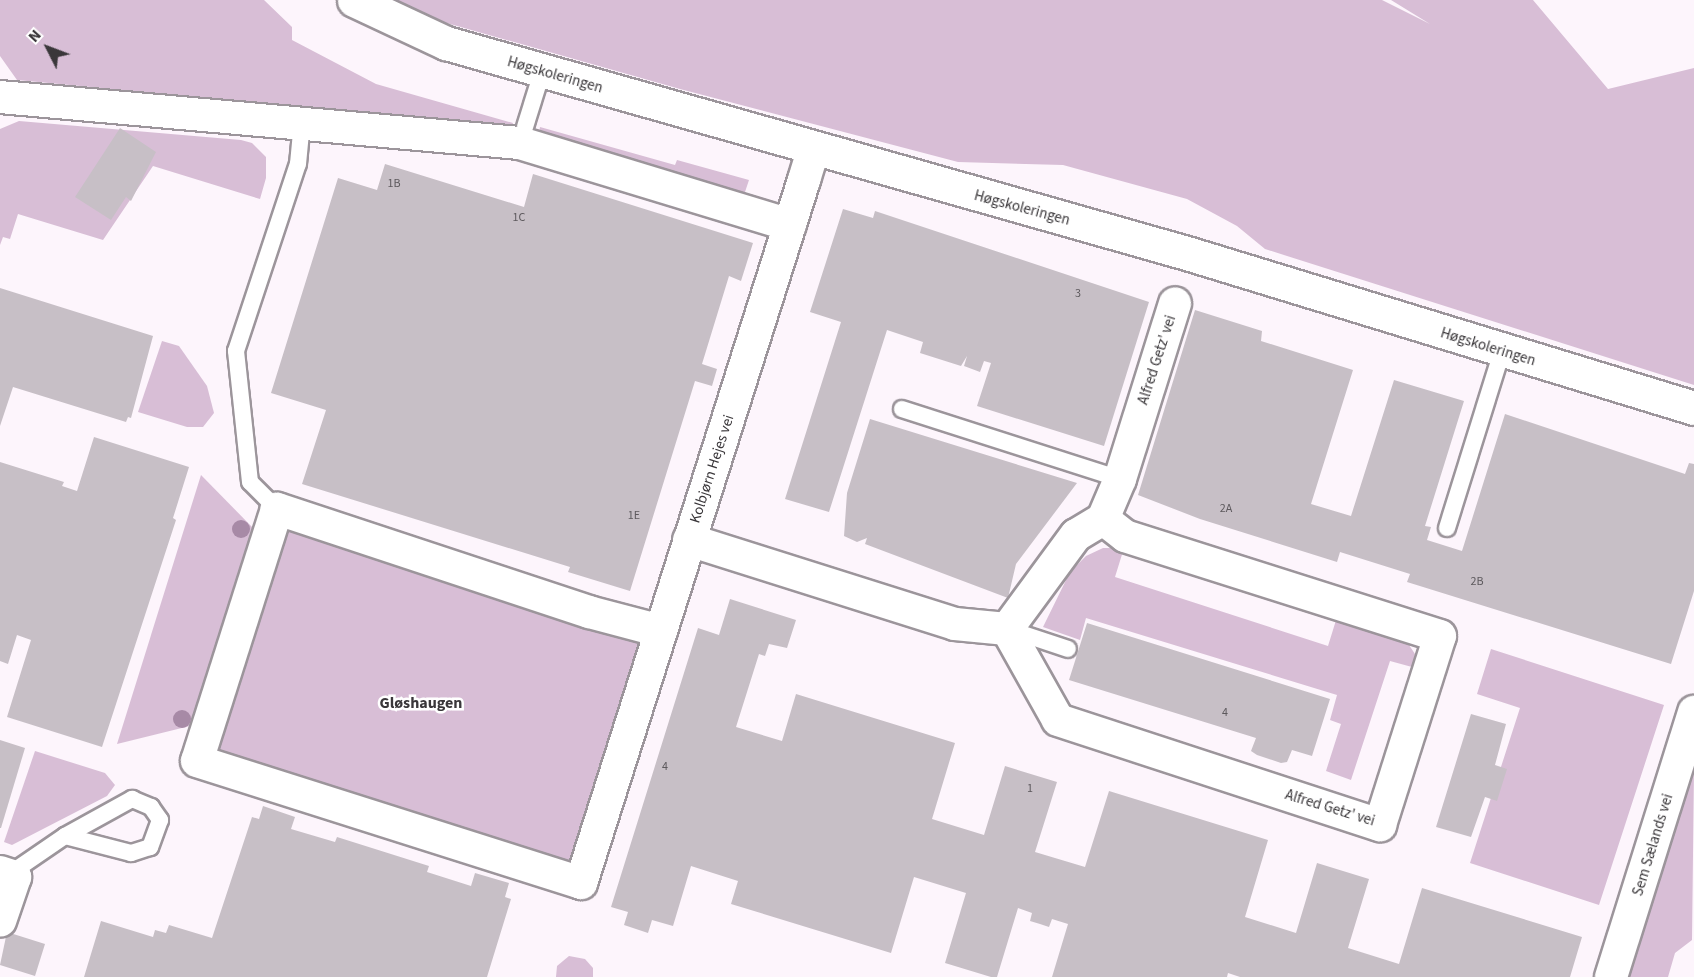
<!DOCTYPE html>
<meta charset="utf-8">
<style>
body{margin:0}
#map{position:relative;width:1694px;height:977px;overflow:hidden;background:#fdf5fc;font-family:"Source Sans 3",sans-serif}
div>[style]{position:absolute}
.green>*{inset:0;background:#d8bed6}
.building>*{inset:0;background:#c7bfc6}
.roads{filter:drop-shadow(2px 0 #9c959b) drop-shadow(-2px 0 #9c959b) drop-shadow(0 2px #9c959b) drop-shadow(0 -2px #9c959b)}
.lane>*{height:16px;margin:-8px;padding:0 8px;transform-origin:8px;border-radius:8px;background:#fff}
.street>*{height:32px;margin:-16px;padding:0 16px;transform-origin:16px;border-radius:16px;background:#fff}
.secondary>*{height:33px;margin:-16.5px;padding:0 16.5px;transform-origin:16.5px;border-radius:16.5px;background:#fff}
.trees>*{width:18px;height:18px;margin:-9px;border-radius:50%;background:#a78aa6}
span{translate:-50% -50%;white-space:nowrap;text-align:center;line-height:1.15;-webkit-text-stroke:5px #fff;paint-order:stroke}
.number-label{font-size:12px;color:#5d595d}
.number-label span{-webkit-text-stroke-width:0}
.street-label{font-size:15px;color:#3a373a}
.neighbourhood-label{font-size:16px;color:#3a373a;font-weight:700}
.north{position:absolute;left:18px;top:18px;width:60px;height:60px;-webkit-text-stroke:4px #fff;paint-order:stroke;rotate:312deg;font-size:16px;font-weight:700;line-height:24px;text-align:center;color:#3a373a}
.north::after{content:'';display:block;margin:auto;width:21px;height:27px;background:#3a373a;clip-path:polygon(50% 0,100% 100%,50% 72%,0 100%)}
</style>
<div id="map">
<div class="green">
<div style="clip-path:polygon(0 0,264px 0,292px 27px,292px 40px,376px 84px,513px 123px,512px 127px,17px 80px,0 56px)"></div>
<div style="clip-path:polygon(386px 0,1382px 0,1430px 24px,1391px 0,1533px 0,1608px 89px,1694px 68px,1694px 385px,1265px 249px,1237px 226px,1187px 199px,1063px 165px,958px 162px,680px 89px,436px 20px)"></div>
<div style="clip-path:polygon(19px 121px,241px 140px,252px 143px,266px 157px,266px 178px,260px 199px,153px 166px,103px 240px,18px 214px,10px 239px,3px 237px,0 245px,0 129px)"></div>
<div style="clip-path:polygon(540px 127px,675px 165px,677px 160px,749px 180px,744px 195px,539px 133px)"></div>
<div style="clip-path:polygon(162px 341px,179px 346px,207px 386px,214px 413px,203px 427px,187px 427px,138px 412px)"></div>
<div style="clip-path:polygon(201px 475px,255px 530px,194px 725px,117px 744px)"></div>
<div style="clip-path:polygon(285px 528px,640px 641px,568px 867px,213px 754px)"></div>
<div style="clip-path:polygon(1103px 548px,1124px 548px,1115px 577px,1328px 646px,1337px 617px,1407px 642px,1415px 654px,1412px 667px,1390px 661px,1351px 780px,1326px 771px,1341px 724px,1330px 720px,1337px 695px,1086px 618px,1080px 640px,1043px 627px,1070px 572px,1086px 556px)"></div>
<div style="clip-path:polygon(1491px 649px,1664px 705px,1599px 905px,1470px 863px,1520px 708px,1477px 694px)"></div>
<div style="clip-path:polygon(35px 751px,105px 773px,115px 785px,107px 796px,12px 845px,4px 842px)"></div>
<div style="clip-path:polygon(1694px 769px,1692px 940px,1675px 953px,1668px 977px,1628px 977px)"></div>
<div style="clip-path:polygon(569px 956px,585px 959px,593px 968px,593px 977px,556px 977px,557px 966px)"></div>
</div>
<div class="building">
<div style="clip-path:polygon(120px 128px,156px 152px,131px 201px,126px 197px,111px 220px,75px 197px)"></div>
<div style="clip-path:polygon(385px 164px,524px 207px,533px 174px,753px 243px,741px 281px,729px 276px,702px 364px,717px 369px,712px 386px,695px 381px,630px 591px,568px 572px,570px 567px,302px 484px,326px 410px,271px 393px,338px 178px,377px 190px)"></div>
<div style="clip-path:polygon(843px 209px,873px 218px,875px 211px,1149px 302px,1104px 446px,977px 406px,991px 363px,984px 361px,980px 372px,964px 366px,967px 356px,961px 366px,920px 353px,923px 342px,887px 330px,829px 512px,785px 499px,841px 322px,810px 312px)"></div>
<div style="clip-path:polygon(0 288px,153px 336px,131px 418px,128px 417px,126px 422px,13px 387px,0 426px)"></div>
<div style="clip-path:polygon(1195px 310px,1262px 331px,1261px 341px,1353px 370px,1311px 504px,1351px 516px,1394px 380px,1464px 401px,1425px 526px,1431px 527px,1427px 540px,1462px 551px,1505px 414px,1685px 474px,1689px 463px,1694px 464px,1694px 591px,1671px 664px,1407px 582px,1410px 574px,1340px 552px,1337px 562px,1200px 519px,1138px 495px)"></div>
<div style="clip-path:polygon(870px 419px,1077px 483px,1016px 564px,1008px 598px,865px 544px,867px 538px,857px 542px,844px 536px,847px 493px)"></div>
<div style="clip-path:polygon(94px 437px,189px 467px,173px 518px,176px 520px,102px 747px,7px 717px,31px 640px,17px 635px,8px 664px,0 661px,0 462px,64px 482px,62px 486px,77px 491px)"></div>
<div style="clip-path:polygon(730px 599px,796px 620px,787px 648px,769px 644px,765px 656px,759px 654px,736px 727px,782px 741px,796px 694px,955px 743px,932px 819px,984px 835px,1005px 766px,1057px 782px,1035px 852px,1085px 867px,1109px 791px,1268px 840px,1245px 917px,1296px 933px,1317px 863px,1369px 879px,1348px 948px,1399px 964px,1422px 888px,1582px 937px,1570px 977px,1240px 977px,1228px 973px,1227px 977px,1052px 977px,1068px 924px,1052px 919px,1049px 927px,1040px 924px,1030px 921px,1032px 913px,1018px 908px,997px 977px,991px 977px,945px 963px,966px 893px,914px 877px,891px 953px,731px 904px,738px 881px,691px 866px,673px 926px,652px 920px,648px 933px,624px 925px,628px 912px,611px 907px,698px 628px,719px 635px)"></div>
<div style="clip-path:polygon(1087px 623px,1330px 699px,1312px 756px,1292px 750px,1287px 762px,1281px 763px,1257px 755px,1251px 751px,1256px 738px,1069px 680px)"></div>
<div style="clip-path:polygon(1471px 714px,1506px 724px,1495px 765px,1507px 769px,1497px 801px,1485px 797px,1471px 837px,1436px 827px)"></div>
<div style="clip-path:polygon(0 740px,25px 748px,1px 828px,0 828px)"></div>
<div style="clip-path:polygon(263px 806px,295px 817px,291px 829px,335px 842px,337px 837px,429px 866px,427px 872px,471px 886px,475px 873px,509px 883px,505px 897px,511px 899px,487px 977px,84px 977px,101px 921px,153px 937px,155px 930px,166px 933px,169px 925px,212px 938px,252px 817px,259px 819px)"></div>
<div style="clip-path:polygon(7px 932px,45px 944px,35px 976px,0 965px)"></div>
</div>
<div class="roads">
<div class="lane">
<div style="left:525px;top:127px;width:58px;rotate:-72.8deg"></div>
<div style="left:902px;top:409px;width:229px;rotate:17.8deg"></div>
<div style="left:277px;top:509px;width:38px;rotate:-135deg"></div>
<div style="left:250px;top:482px;width:132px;rotate:-96.1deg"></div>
<div style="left:236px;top:351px;width:197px;rotate:-71.7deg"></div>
<div style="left:298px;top:164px;width:42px;rotate:-84.6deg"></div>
<div style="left:1447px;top:528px;width:185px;rotate:-72.7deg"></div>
<div style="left:1008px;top:629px;width:63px;rotate:18.4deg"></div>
<div style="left:8px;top:875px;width:69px;rotate:-34.4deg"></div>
<div style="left:65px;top:836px;width:77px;rotate:-28.9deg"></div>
<div style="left:132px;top:799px;width:21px;rotate:23deg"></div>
<div style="left:151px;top:807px;width:16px;rotate:55deg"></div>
<div style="left:160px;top:820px;width:29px;rotate:110deg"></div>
<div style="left:150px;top:847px;width:20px;rotate:162deg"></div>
<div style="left:131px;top:853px;width:68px;rotate:-165.6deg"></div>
</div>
<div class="street">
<div style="left:0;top:97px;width:522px;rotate:5.06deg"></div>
<div style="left:520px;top:143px;width:282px;rotate:16.9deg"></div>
<div style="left:1103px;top:519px;width:31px;rotate:149deg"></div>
<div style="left:1076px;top:535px;width:117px;rotate:126.3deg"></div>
<div style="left:1007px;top:629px;width:104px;rotate:60.7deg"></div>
<div style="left:1058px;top:720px;width:339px;rotate:18.1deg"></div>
<div style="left:1380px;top:825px;width:198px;rotate:-72.4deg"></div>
<div style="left:1440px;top:636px;width:330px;rotate:-162.4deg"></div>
<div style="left:1125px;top:536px;width:28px;rotate:-142deg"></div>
<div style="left:1103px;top:519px;width:43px;rotate:-67deg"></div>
<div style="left:1120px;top:479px;width:184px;rotate:-72.6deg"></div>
<div style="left:689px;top:540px;width:279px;rotate:17.5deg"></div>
<div style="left:955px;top:624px;width:52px;rotate:5.5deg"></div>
<div style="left:661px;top:631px;width:74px;rotate:-165.2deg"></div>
<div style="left:589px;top:612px;width:329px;rotate:-161.7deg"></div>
<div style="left:277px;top:509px;width:264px;rotate:107.6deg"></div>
<div style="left:197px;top:761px;width:403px;rotate:17.6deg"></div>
<div style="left:581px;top:883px;width:738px;rotate:-72.4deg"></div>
<div style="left:804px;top:180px;width:30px;rotate:-73deg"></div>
<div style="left:0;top:872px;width:16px;rotate:18deg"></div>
<div style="left:15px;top:877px;width:46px;rotate:108.8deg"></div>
<div style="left:1611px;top:977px;width:278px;rotate:-72.6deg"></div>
</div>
<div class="secondary">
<div style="left:354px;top:0;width:102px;rotate:25.1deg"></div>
<div style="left:446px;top:43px;width:773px;rotate:15.83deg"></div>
<div style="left:1190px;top:254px;width:527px;rotate:16.99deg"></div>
</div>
</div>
<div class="trees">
<div style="left:241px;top:529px"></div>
<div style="left:182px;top:719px"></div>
</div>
<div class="number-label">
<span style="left:394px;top:184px">1B</span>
<span style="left:519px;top:218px">1C</span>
<span style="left:1078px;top:294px">3</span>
<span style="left:1226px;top:509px">2A</span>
<span style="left:634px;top:516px">1E</span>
<span style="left:1477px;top:582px">2B</span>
<span style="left:1225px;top:713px">4</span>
<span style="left:665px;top:767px">4</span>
<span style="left:1030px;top:789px">1</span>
</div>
<div class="street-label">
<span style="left:555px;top:75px;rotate:16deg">Høgskoleringen</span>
<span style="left:1022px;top:208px;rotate:15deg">Høgskoleringen</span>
<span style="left:1488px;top:347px;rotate:17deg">Høgskoleringen</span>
<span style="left:1157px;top:360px;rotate:-72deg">Alfred Getz' vei</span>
<span style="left:712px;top:469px;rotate:-72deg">Kolbjørn Hejes vei</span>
<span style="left:1330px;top:808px;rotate:17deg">Alfred Getz' vei</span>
<span style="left:1653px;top:845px;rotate:-73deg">Sem Sælands vei</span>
</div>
<div class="neighbourhood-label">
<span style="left:421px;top:703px">Gløshaugen</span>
</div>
<div class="north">N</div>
</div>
